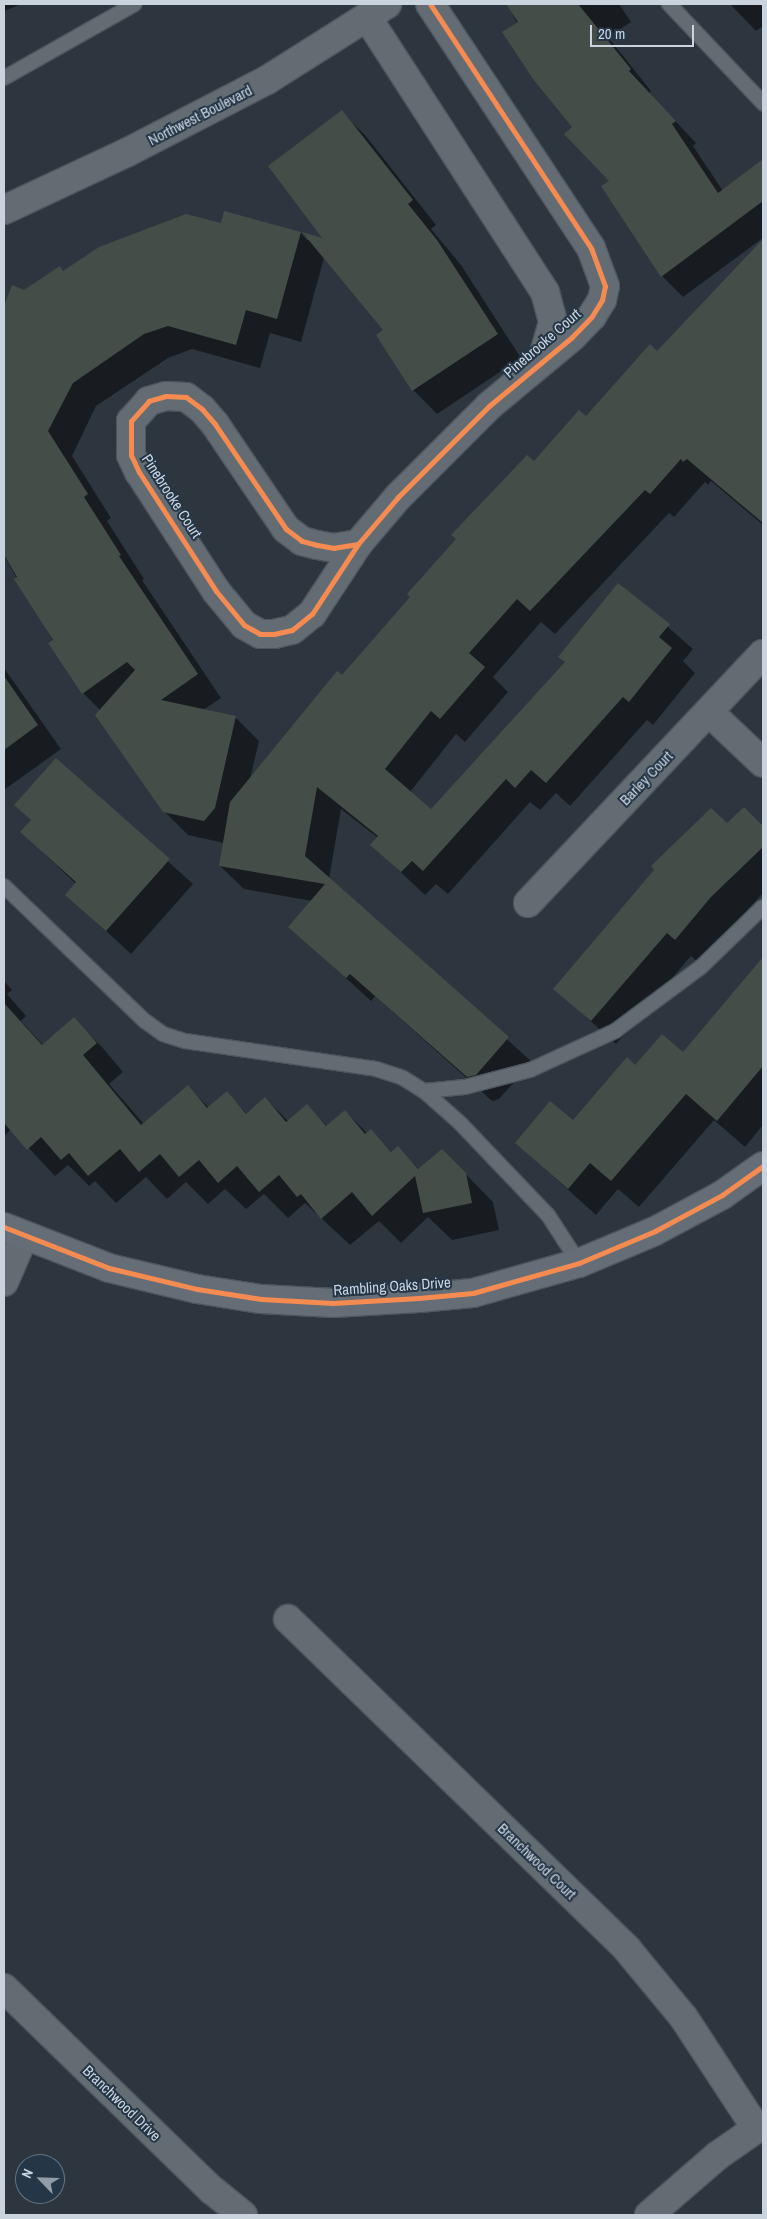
<!DOCTYPE html>
<style>
body{margin:0}
#map{position:relative;width:767px;height:2219px;overflow:hidden;background:#2d363f;font-family:"Archivo Narrow",sans-serif}
div>[style]{position:absolute}
.shadow>*{inset:0;background:#0007}
.building>*{inset:0;background:#454d48}
.roads{filter:drop-shadow(1px 0 #4d555e) drop-shadow(-1px 0 #4d555e) drop-shadow(0 1px #4d555e) drop-shadow(0 -1px #4d555e)}
.lane>*{height:14px;margin:-7px;padding:0 7px;transform-origin:7px;border-radius:7px;background:#646c73}
.street>*{height:28px;margin:-14px;padding:0 14px;transform-origin:14px;border-radius:14px;background:#646c73}
.secondary>*{height:28px;margin:-14px;padding:0 14px;transform-origin:14px;border-radius:14px;background:#656d76}
.cycleway>*{height:5px;margin:-2.5px;padding:0 2.5px;transform-origin:2.5px;border-radius:2.5px;background:#f68b52}
span{translate:-50% -50%;white-space:nowrap;text-align:center;line-height:1.15;-webkit-text-stroke:4px #253647;paint-order:stroke}
.street-label{font-size:15px;color:#c9d4df}
.frame{position:absolute;inset:0;border:5px solid #c9d4df;pointer-events:none}
.north{position:absolute;left:15px;top:2154px;width:50px;height:50px;box-sizing:border-box;background:#253647;border:1px solid #677584;border-radius:50%;rotate:294deg;font-size:14px;font-weight:700;line-height:20px;text-align:center;color:#c9d4df}
.north::after{content:'';display:block;margin:auto;width:18px;height:22px;background:#929da7;clip-path:polygon(50% 0,100% 100%,50% 72%,0 100%)}
.scale{position:absolute;left:590px;top:25px;width:104px;height:22px;box-sizing:border-box;border:2px solid #c9d4df;border-top:0;padding-left:6px;font-size:15px;line-height:18px;white-space:nowrap;color:#c9d4df;-webkit-text-stroke:4px #253647;paint-order:stroke}
</style>
<div id="map">
<div class="shadow">
<div style="clip-path:polygon(4px 4px,21px 4px,4px 11px)"></div>
<div style="clip-path:polygon(507px 4px,619px 4px,631px 22px,608px 37px,651px 91px,649px 93px,696px 143px,693px 146px,723px 191px,754px 167px,763px 176px,763px 238px,683px 297px,662px 276px,611px 182px,573px 127px)"></div>
<div style="clip-path:polygon(730px 4px,763px 4px,763px 26px,756px 31px)"></div>
<div style="clip-path:polygon(341px 112px,365px 135px,436px 225px,431px 229px,461px 265px,521px 358px,437px 414px,413px 390px,385px 331px,324px 258px,301px 342px,270px 333px,260px 368px,192px 349px,168px 358px,96px 406px,72px 456px,111px 518px,107px 521px,144px 579px,142px 580px,221px 698px,203px 710px,235px 717px,259px 741px,250px 779px,534px 463px,657px 352px,763px 241px,763px 525px,711px 481px,708px 485px,705px 482px,674px 517px,669px 513px,555px 634px,541px 622px,493px 677px,508px 692px,465px 742px,456px 734px,410px 792px,431px 811px,566px 662px,619px 584px,693px 649px,683px 661px,695px 673px,653px 725px,647px 720px,570px 806px,556px 793px,540px 810px,530px 802px,448px 894px,436px 884px,425px 895px,372px 845px,378px 838px,341px 809px,329px 879px,532px 1062px,499px 1099px,492px 1101px,375px 996px,371px 1001px,290px 927px,312px 901px,244px 889px,220px 866px,224px 843px,188px 835px,164px 811px,100px 710px,83px 693px,4px 556px,4px 309px,13px 286px,24px 292px,60px 267px,64px 272px,222px 225px,301px 233px,307px 240px,325px 240px)"></div>
<div style="clip-path:polygon(4px 668px,61px 749px,4px 790px)"></div>
<div style="clip-path:polygon(56px 760px,193px 884px,131px 954px,67px 895px,76px 884px,22px 832px,32px 821px,16px 805px)"></div>
<div style="clip-path:polygon(744px 808px,763px 827px,763px 893px,699px 963px,691px 956px,616px 1044px,555px 989px)"></div>
<div style="clip-path:polygon(763px 959px,763px 1125px,745px 1147px,714px 1120px,639px 1207px,618px 1189px,596px 1215px,516px 1143px,573px 1122px,636px 1066px,683px 1054px)"></div>
<div style="clip-path:polygon(4px 981px,12px 990px,7px 994px,26px 1016px,21px 1021px,44px 1046px,74px 1019px,102px 1047px,123px 1072px,109px 1084px,144px 1124px,188px 1087px,209px 1108px,227px 1093px,247px 1114px,265px 1098px,288px 1121px,307px 1106px,328px 1127px,345px 1111px,367px 1133px,371px 1131px,392px 1152px,398px 1148px,420px 1170px,442px 1150px,493px 1202px,499px 1230px,452px 1240px,428px 1217px,401px 1243px,379px 1221px,350px 1245px,305px 1203px,288px 1218px,264px 1194px,246px 1209px,225px 1189px,208px 1204px,186px 1182px,167px 1199px,146px 1177px,116px 1203px,95px 1181px,89px 1186px,68px 1165px,55px 1176px,11px 1129px,4px 1136px)"></div>
</div>
<div class="building">
<div style="clip-path:polygon(506px 4px,578px 4px,631px 69px,629px 71px,676px 121px,672px 124px,718px 193px,763px 159px,763px 201px,661px 277px,601px 186px,609px 181px,564px 134px,572px 127px,533px 79px,502px 32px,518px 22px)"></div>
<div style="clip-path:polygon(342px 110px,413px 200px,408px 204px,437px 240px,498px 334px,412px 391px,376px 335px,383px 330px,302px 232px,322px 238px,268px 166px)"></div>
<div style="clip-path:polygon(224px 211px,301px 232px,277px 319px,246px 310px,236px 345px,168px 326px,144px 334px,73px 383px,48px 431px,88px 494px,84px 497px,121px 555px,119px 556px,198px 674px,161px 700px,236px 716px,215px 808px,204px 821px,163px 812px,95px 715px,135px 670px,127px 662px,82px 694px,48px 643px,53px 640px,14px 579px,17px 577px,4px 555px,4px 306px,12px 285px,24px 290px,60px 266px,63px 271px,99px 247px,186px 214px,221px 223px)"></div>
<div style="clip-path:polygon(763px 239px,763px 523px,687px 459px,683px 462px,681px 459px,650px 494px,645px 490px,530px 611px,517px 599px,469px 653px,485px 667px,440px 719px,431px 711px,385px 769px,431px 809px,565px 662px,558px 657px,618px 583px,670px 624px,659px 637px,672px 648px,629px 702px,623px 697px,546px 783px,531px 770px,515px 788px,506px 779px,423px 871px,412px 861px,401px 872px,370px 845px,378px 836px,317px 787px,305px 856px,509px 1037px,476px 1075px,467px 1077px,350px 974px,346px 978px,288px 927px,325px 884px,219px 866px,230px 802px,337px 671px,342px 675px,410px 597px,407px 594px,456px 539px,451px 535px,527px 455px,534px 461px,579px 410px,586px 416px,650px 344px,657px 351px)"></div>
<div style="clip-path:polygon(4px 676px,38px 725px,4px 750px)"></div>
<div style="clip-path:polygon(56px 758px,170px 859px,106px 931px,65px 895px,76px 882px,20px 832px,31px 820px,14px 805px)"></div>
<div style="clip-path:polygon(744px 807px,763px 826px,763px 847px,711px 897px,675px 940px,667px 933px,591px 1021px,553px 989px,654px 870px,651px 866px,711px 808px,727px 823px)"></div>
<div style="clip-path:polygon(763px 957px,763px 1066px,717px 1121px,686px 1094px,611px 1181px,590px 1163px,568px 1189px,515px 1143px,550px 1101px,573px 1120px,627px 1057px,635px 1065px,662px 1034px,683px 1052px)"></div>
<div style="clip-path:polygon(4px 1003px,42px 1045px,74px 1017px,97px 1043px,83px 1055px,141px 1125px,188px 1085px,207px 1108px,227px 1091px,246px 1114px,265px 1097px,286px 1122px,307px 1104px,326px 1126px,345px 1110px,365px 1134px,371px 1129px,391px 1152px,398px 1146px,418px 1169px,442px 1149px,466px 1173px,472px 1203px,423px 1213px,415px 1176px,372px 1216px,352px 1192px,321px 1219px,301px 1194px,297px 1197px,279px 1175px,259px 1192px,237px 1166px,218px 1183px,199px 1160px,179px 1177px,160px 1154px,139px 1172px,120px 1149px,88px 1176px,69px 1153px,61px 1160px,41px 1137px,27px 1150px,4px 1123px)"></div>
</div>
<div class="roads">
<div class="lane">
<div style="left:669px;top:4px;width:137px;rotate:46.5deg"></div>
<div style="left:4px;top:78px;width:150px;rotate:-29.5deg"></div>
<div style="left:4px;top:886px;width:195px;rotate:43.8deg"></div>
<div style="left:145px;top:1021px;width:22px;rotate:36deg"></div>
<div style="left:163px;top:1034px;width:23px;rotate:18deg"></div>
<div style="left:185px;top:1041px;width:193px;rotate:8.3deg"></div>
<div style="left:376px;top:1069px;width:28px;rotate:18deg"></div>
<div style="left:403px;top:1078px;width:25px;rotate:32deg"></div>
<div style="left:424px;top:1091px;width:48px;rotate:41.6deg"></div>
<div style="left:460px;top:1123px;width:127px;rotate:46.3deg"></div>
<div style="left:548px;top:1215px;width:57px;rotate:57.1deg"></div>
<div style="left:424px;top:1091px;width:41px;rotate:-5.6deg"></div>
<div style="left:465px;top:1087px;width:67px;rotate:-14.7deg"></div>
<div style="left:530px;top:1070px;width:94px;rotate:-24.6deg"></div>
<div style="left:615px;top:1031px;width:107px;rotate:-36.7deg"></div>
<div style="left:701px;top:967px;width:86px;rotate:-44.1deg"></div>
</div>
<div class="street">
<div style="left:367px;top:17px;width:328px;rotate:57.1deg"></div>
<div style="left:545px;top:292px;width:31px;rotate:75deg"></div>
<div style="left:553px;top:322px;width:41px;rotate:105.8deg"></div>
<div style="left:4px;top:210px;width:137px;rotate:-25.1deg"></div>
<div style="left:128px;top:152px;width:157px;rotate:-27.4deg"></div>
<div style="left:267px;top:80px;width:142px;rotate:-32.3deg"></div>
<div style="left:358px;top:544px;width:24px;rotate:171deg"></div>
<div style="left:334px;top:548px;width:17px;rotate:-170deg"></div>
<div style="left:317px;top:545px;width:16px;rotate:-165deg"></div>
<div style="left:302px;top:541px;width:20px;rotate:-143deg"></div>
<div style="left:286px;top:529px;width:127px;rotate:-124.1deg"></div>
<div style="left:215px;top:424px;width:20px;rotate:-131deg"></div>
<div style="left:202px;top:409px;width:20px;rotate:-143deg"></div>
<div style="left:186px;top:397px;width:20px;rotate:-177deg"></div>
<div style="left:166px;top:396px;width:18px;rotate:164deg"></div>
<div style="left:149px;top:401px;width:27px;rotate:132deg"></div>
<div style="left:131px;top:421px;width:34px;rotate:90deg"></div>
<div style="left:131px;top:455px;width:19px;rotate:65deg"></div>
<div style="left:139px;top:472px;width:142px;rotate:57.1deg"></div>
<div style="left:216px;top:591px;width:44px;rotate:50.5deg"></div>
<div style="left:244px;top:625px;width:18px;rotate:29deg"></div>
<div style="left:260px;top:634px;width:14px"></div>
<div style="left:274px;top:634px;width:18px;rotate:-13deg"></div>
<div style="left:292px;top:630px;width:26px;rotate:-39deg"></div>
<div style="left:312px;top:614px;width:84px;rotate:-56.7deg"></div>
<div style="left:358px;top:544px;width:62px;rotate:-49.6deg"></div>
<div style="left:398px;top:497px;width:129px;rotate:-45deg"></div>
<div style="left:489px;top:406px;width:108px;rotate:-39.7deg"></div>
<div style="left:572px;top:337px;width:29px;rotate:-46deg"></div>
<div style="left:592px;top:316px;width:19px;rotate:-58deg"></div>
<div style="left:602px;top:300px;width:14px;rotate:-78deg"></div>
<div style="left:605px;top:286px;width:40px;rotate:-110.2deg"></div>
<div style="left:591px;top:248px;width:292px;rotate:-123.4deg"></div>
<div style="left:709px;top:712px;width:74px;rotate:43.4deg"></div>
<div style="left:528px;top:903px;width:342px;rotate:-46.7deg"></div>
<div style="left:4px;top:1282px;width:50px;rotate:-66.5deg"></div>
<div style="left:288px;top:1619px;width:473px;rotate:44.2deg"></div>
<div style="left:627px;top:1949px;width:89px;rotate:50.4deg"></div>
<div style="left:684px;top:2018px;width:131px;rotate:56.8deg"></div>
<div style="left:4px;top:1988px;width:290px;rotate:44.2deg"></div>
<div style="left:212px;top:2190px;width:40px;rotate:39deg"></div>
<div style="left:649px;top:2215px;width:90px;rotate:-40.9deg"></div>
<div style="left:717px;top:2156px;width:56px;rotate:-34.8deg"></div>
</div>
<div class="secondary">
<div style="left:4px;top:1227px;width:113px;rotate:21.3deg"></div>
<div style="left:109px;top:1268px;width:90px;rotate:13.4deg"></div>
<div style="left:197px;top:1289px;width:65px;rotate:8.9deg"></div>
<div style="left:261px;top:1299px;width:72px;rotate:3.2deg"></div>
<div style="left:333px;top:1303px;width:86px;rotate:-3.3deg"></div>
<div style="left:419px;top:1298px;width:54px;rotate:-5.3deg"></div>
<div style="left:473px;top:1293px;width:110px;rotate:-15.8deg"></div>
<div style="left:579px;top:1263px;width:82px;rotate:-22.8deg"></div>
<div style="left:655px;top:1231px;width:76px;rotate:-28.2deg"></div>
<div style="left:722px;top:1195px;width:50px;rotate:-35.3deg"></div>
</div>
</div>
<div class="cycleway">
<div style="left:358px;top:544px;width:24px;rotate:171deg"></div>
<div style="left:334px;top:548px;width:17px;rotate:-170deg"></div>
<div style="left:317px;top:545px;width:16px;rotate:-165deg"></div>
<div style="left:302px;top:541px;width:20px;rotate:-143deg"></div>
<div style="left:286px;top:529px;width:127px;rotate:-124.1deg"></div>
<div style="left:215px;top:424px;width:20px;rotate:-131deg"></div>
<div style="left:202px;top:409px;width:20px;rotate:-143deg"></div>
<div style="left:186px;top:397px;width:20px;rotate:-177deg"></div>
<div style="left:166px;top:396px;width:18px;rotate:164deg"></div>
<div style="left:149px;top:401px;width:27px;rotate:132deg"></div>
<div style="left:131px;top:421px;width:34px;rotate:90deg"></div>
<div style="left:131px;top:455px;width:19px;rotate:65deg"></div>
<div style="left:139px;top:472px;width:142px;rotate:57.1deg"></div>
<div style="left:216px;top:591px;width:44px;rotate:50.5deg"></div>
<div style="left:244px;top:625px;width:18px;rotate:29deg"></div>
<div style="left:260px;top:634px;width:14px"></div>
<div style="left:274px;top:634px;width:18px;rotate:-13deg"></div>
<div style="left:292px;top:630px;width:26px;rotate:-39deg"></div>
<div style="left:312px;top:614px;width:84px;rotate:-56.7deg"></div>
<div style="left:358px;top:544px;width:62px;rotate:-49.6deg"></div>
<div style="left:398px;top:497px;width:129px;rotate:-45deg"></div>
<div style="left:489px;top:406px;width:108px;rotate:-39.7deg"></div>
<div style="left:572px;top:337px;width:29px;rotate:-46deg"></div>
<div style="left:592px;top:316px;width:19px;rotate:-58deg"></div>
<div style="left:602px;top:300px;width:14px;rotate:-78deg"></div>
<div style="left:605px;top:286px;width:40px;rotate:-110.2deg"></div>
<div style="left:591px;top:248px;width:292px;rotate:-123.4deg"></div>
<div style="left:4px;top:1227px;width:113px;rotate:21.3deg"></div>
<div style="left:109px;top:1268px;width:90px;rotate:13.4deg"></div>
<div style="left:197px;top:1289px;width:65px;rotate:8.9deg"></div>
<div style="left:261px;top:1299px;width:72px;rotate:3.2deg"></div>
<div style="left:333px;top:1303px;width:86px;rotate:-3.3deg"></div>
<div style="left:419px;top:1298px;width:54px;rotate:-5.3deg"></div>
<div style="left:473px;top:1293px;width:110px;rotate:-15.8deg"></div>
<div style="left:579px;top:1263px;width:82px;rotate:-22.8deg"></div>
<div style="left:655px;top:1231px;width:76px;rotate:-28.2deg"></div>
<div style="left:722px;top:1195px;width:50px;rotate:-35.3deg"></div>
</div>
<div class="street-label">
<span style="left:200px;top:115px;rotate:-27deg">Northwest Boulevard</span>
<span style="left:542px;top:343px;rotate:-41deg">Pinebrooke Court</span>
<span style="left:172px;top:496px;rotate:57deg">Pinebrooke Court</span>
<span style="left:646px;top:778px;rotate:-46deg">Barley Court</span>
<span style="left:392px;top:1286px;rotate:-4deg">Rambling Oaks Drive</span>
<span style="left:537px;top:1861px;rotate:44deg">Branchwood Court</span>
<span style="left:122px;top:2103px;rotate:44deg">Branchwood Drive</span>
</div>
<div class="frame"></div>
<div class="north">N</div>
<div class="scale">20 m</div>
</div>
